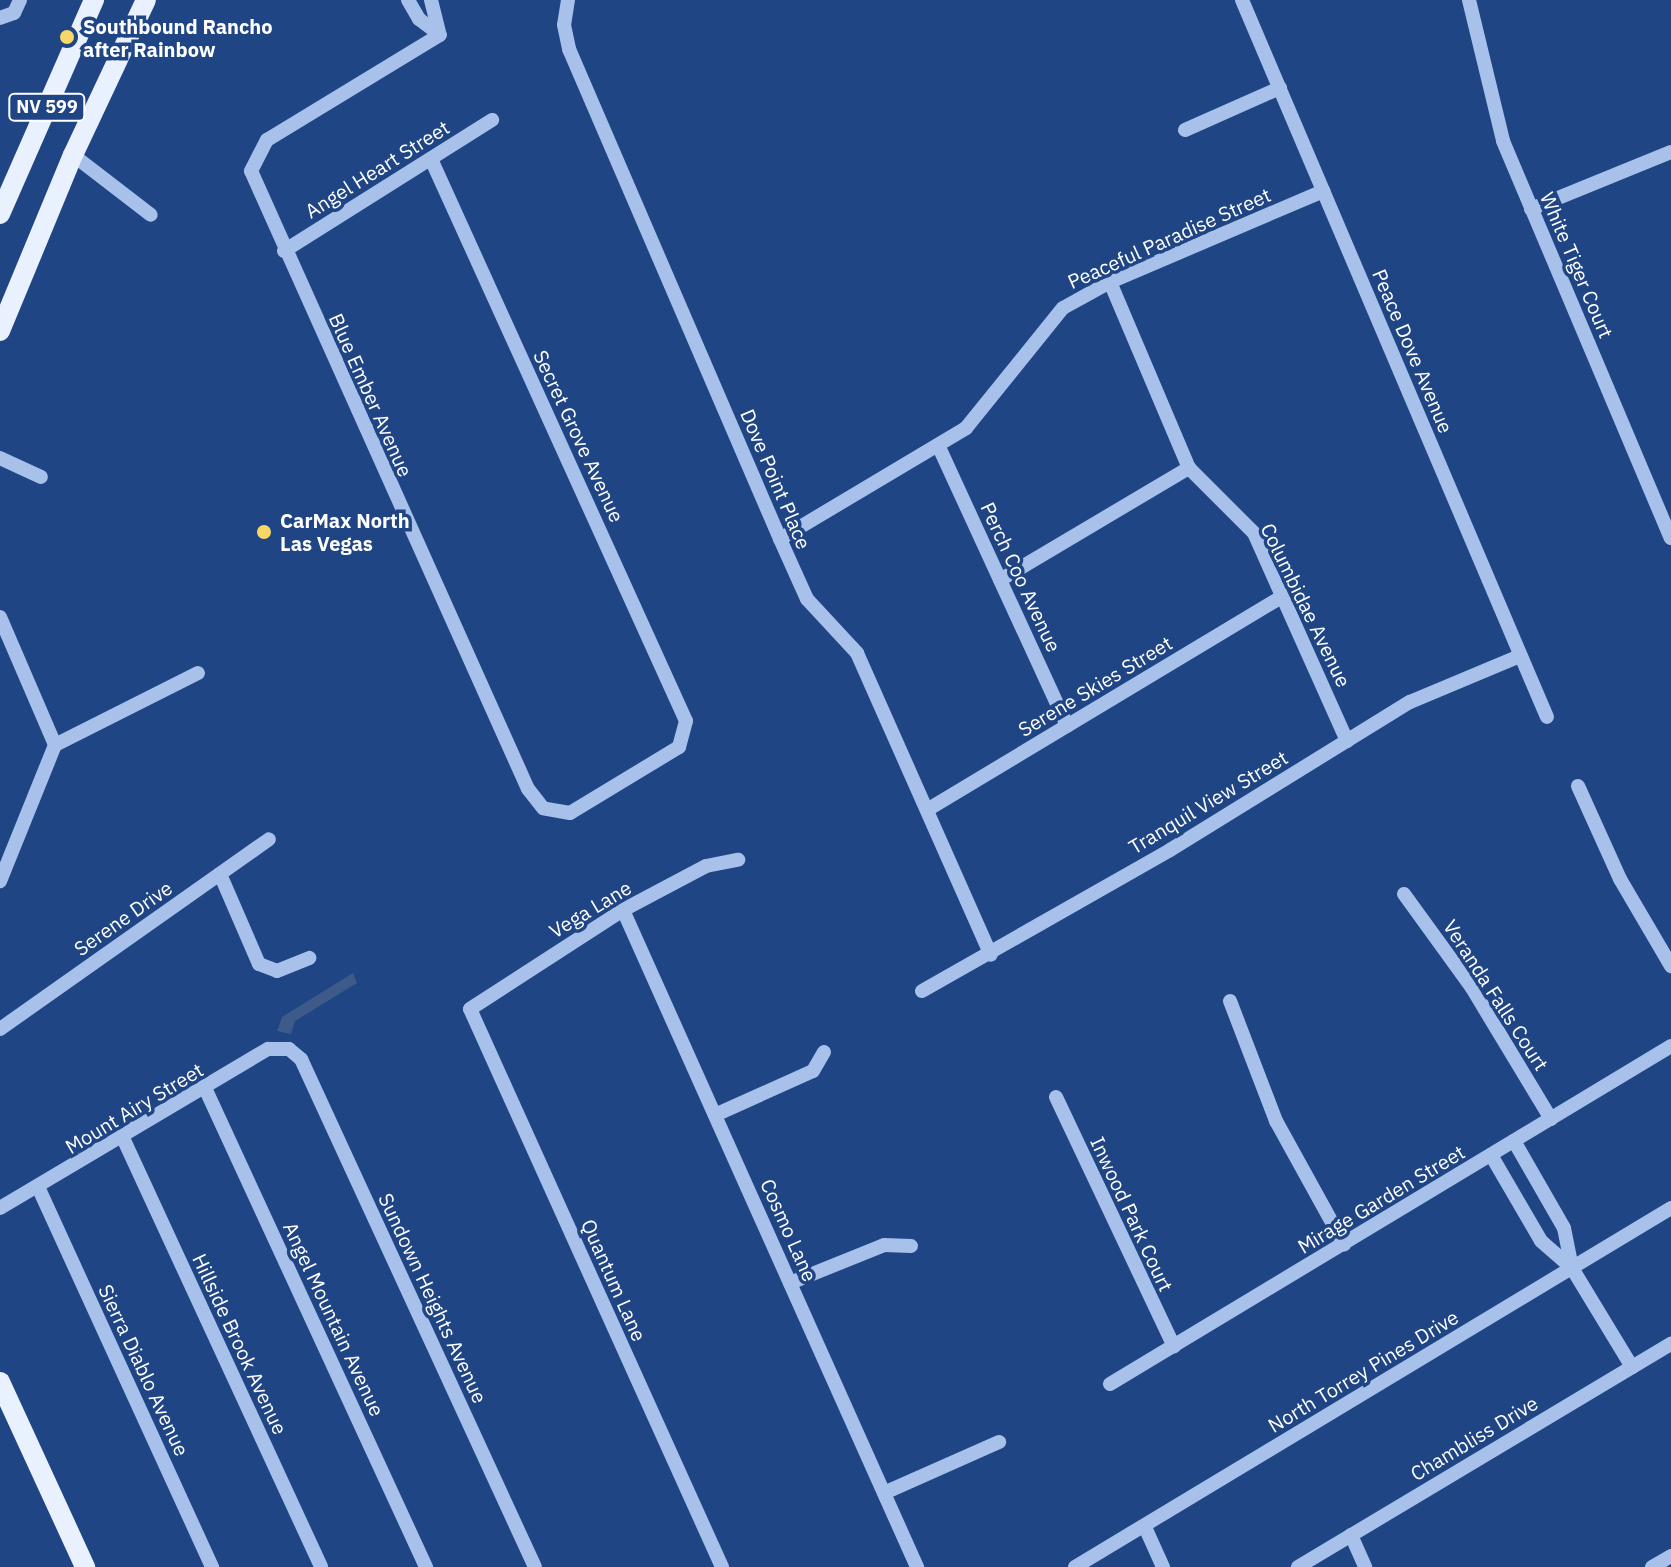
<!DOCTYPE html>
<style>
body{margin:0}
#map{position:relative;width:1671px;height:1567px;overflow:hidden;background:#1f4585;font-family:"IBM Plex Sans",sans-serif}
div>[style]{position:absolute}
.water>*{inset:0;background:#3e5a89}
.minor>*{height:14px;margin:-7px;padding:0 7px;transform-origin:7px;border-radius:7px;background:#a7c1ea}
.major>*{height:20px;margin:-10px;padding:0 10px;transform-origin:10px;border-radius:10px;background:#eaf1fe}
.dots>*{width:22px;height:22px;translate:-50% -50%;box-sizing:border-box;border:4px solid #1f4585;border-radius:50%}
span{translate:-50% -50%;white-space:nowrap;text-align:center;line-height:1.15;-webkit-text-stroke:7px #1f4585;paint-order:stroke}
.shield-label span{padding:2px 6px;background:#1f4585;border:2px solid;border-radius:6px;-webkit-text-stroke-width:0}
.shield-label{font-size:18px;color:#fff;font-weight:700}
.poi-label{font-size:20px;color:#fff;font-weight:700}
.left{translate:0 -50%;text-align:left}
.street-label{font-size:20px;color:#fff}
</style>
<div id="map">
<div class="water">
<div style="clip-path:polygon(353px 973px,357px 983px,295px 1021px,291px 1034px,277px 1031px,282px 1017px)"></div>
</div>
<div class="minor">
<div style="left:408px;top:0;width:22px;rotate:60deg"></div>
<div style="left:419px;top:19px;width:26px;rotate:37deg"></div>
<div style="left:431px;top:0;width:36px;rotate:76deg"></div>
<div style="left:568px;top:0;width:25px;rotate:99deg"></div>
<div style="left:564px;top:25px;width:25px;rotate:78deg"></div>
<div style="left:569px;top:49px;width:533px;rotate:66.7deg"></div>
<div style="left:780px;top:539px;width:66px;rotate:65.8deg"></div>
<div style="left:807px;top:599px;width:74px;rotate:47.2deg"></div>
<div style="left:857px;top:653px;width:330px;rotate:66.1deg"></div>
<div style="left:1242px;top:0;width:779px;rotate:66.96deg"></div>
<div style="left:1469px;top:0;width:145px;rotate:76.4deg"></div>
<div style="left:1503px;top:141px;width:431px;rotate:67.1deg"></div>
<div style="left:0;top:18px;width:15px;rotate:-20deg"></div>
<div style="left:14px;top:13px;width:14px;rotate:-65deg"></div>
<div style="left:1185px;top:130px;width:104px;rotate:-23.9deg"></div>
<div style="left:73px;top:155px;width:98px;rotate:37.6deg"></div>
<div style="left:431px;top:159px;width:617px;rotate:65.59deg"></div>
<div style="left:686px;top:721px;width:27px;rotate:105deg"></div>
<div style="left:679px;top:747px;width:127px;rotate:148.8deg"></div>
<div style="left:570px;top:813px;width:27px;rotate:-170deg"></div>
<div style="left:543px;top:808px;width:24px;rotate:-128deg"></div>
<div style="left:528px;top:789px;width:677px;rotate:-114.14deg"></div>
<div style="left:251px;top:171px;width:35px;rotate:-63deg"></div>
<div style="left:267px;top:140px;width:202px;rotate:-31.3deg"></div>
<div style="left:1531px;top:209px;width:151px;rotate:-22.2deg"></div>
<div style="left:284px;top:251px;width:246px;rotate:-32.2deg"></div>
<div style="left:1110px;top:282px;width:202px;rotate:67deg"></div>
<div style="left:1189px;top:468px;width:92px;rotate:45deg"></div>
<div style="left:1254px;top:533px;width:228px;rotate:65.9deg"></div>
<div style="left:938px;top:445px;width:309px;rotate:65.3deg"></div>
<div style="left:0;top:458px;width:45px;rotate:24.9deg"></div>
<div style="left:780px;top:539px;width:217px;rotate:-30.8deg"></div>
<div style="left:966px;top:428px;width:154px;rotate:-51.1deg"></div>
<div style="left:1063px;top:308px;width:54px;rotate:-29deg"></div>
<div style="left:1110px;top:282px;width:232px;rotate:-23.1deg"></div>
<div style="left:1000px;top:580px;width:220px;rotate:-30.7deg"></div>
<div style="left:0;top:617px;width:139px;rotate:66.7deg"></div>
<div style="left:55px;top:745px;width:147px;rotate:112deg"></div>
<div style="left:55px;top:745px;width:160px;rotate:-26.7deg"></div>
<div style="left:1578px;top:786px;width:102px;rotate:65.7deg"></div>
<div style="left:1620px;top:879px;width:101px;rotate:59.6deg"></div>
<div style="left:927px;top:810px;width:415px;rotate:-31deg"></div>
<div style="left:220px;top:874px;width:98px;rotate:66.6deg"></div>
<div style="left:259px;top:964px;width:19px;rotate:21deg"></div>
<div style="left:277px;top:971px;width:35px;rotate:-22deg"></div>
<div style="left:1404px;top:894px;width:116px;rotate:54.1deg"></div>
<div style="left:1472px;top:988px;width:153px;rotate:58.9deg"></div>
<div style="left:623px;top:910px;width:720px;rotate:65.89deg"></div>
<div style="left:922px;top:991px;width:285px;rotate:-29.6deg"></div>
<div style="left:1170px;top:850px;width:282px;rotate:-31.7deg"></div>
<div style="left:1410px;top:702px;width:119px;rotate:-22.7deg"></div>
<div style="left:1230px;top:1001px;width:129px;rotate:69deg"></div>
<div style="left:1276px;top:1121px;width:141px;rotate:61.1deg"></div>
<div style="left:0;top:1029px;width:329px;rotate:-35.2deg"></div>
<div style="left:205px;top:1088px;width:528px;rotate:65.23deg"></div>
<div style="left:1056px;top:1097px;width:276px;rotate:64.7deg"></div>
<div style="left:715px;top:1115px;width:107px;rotate:-24.2deg"></div>
<div style="left:813px;top:1071px;width:22px;rotate:-60deg"></div>
<div style="left:123px;top:1138px;width:472px;rotate:65.2deg"></div>
<div style="left:1514px;top:1141px;width:100px;rotate:60.1deg"></div>
<div style="left:1564px;top:1228px;width:41px;rotate:78.7deg"></div>
<div style="left:1491px;top:1155px;width:99px;rotate:59.8deg"></div>
<div style="left:1541px;top:1241px;width:41px;rotate:41.1deg"></div>
<div style="left:1572px;top:1268px;width:116px;rotate:58.8deg"></div>
<div style="left:39px;top:1189px;width:416px;rotate:65.4deg"></div>
<div style="left:0;top:1208px;width:312px;rotate:-30.7deg"></div>
<div style="left:268px;top:1049px;width:21px"></div>
<div style="left:289px;top:1049px;width:16px;rotate:40deg"></div>
<div style="left:301px;top:1059px;width:559px;rotate:65.27deg"></div>
<div style="left:790px;top:1283px;width:101px;rotate:-22deg"></div>
<div style="left:884px;top:1245px;width:27px;rotate:2deg"></div>
<div style="left:1110px;top:1384px;width:655px;rotate:-31.07deg"></div>
<div style="left:884px;top:1493px;width:126px;rotate:-23.9deg"></div>
<div style="left:1145px;top:1527px;width:44px;rotate:65.8deg"></div>
<div style="left:1351px;top:1535px;width:35px;rotate:66deg"></div>
<div style="left:722px;top:1567px;width:612px;rotate:-114.3deg"></div>
<div style="left:470px;top:1009px;width:182px;rotate:-32.9deg"></div>
<div style="left:623px;top:910px;width:94px;rotate:-27.9deg"></div>
<div style="left:706px;top:866px;width:33px;rotate:-11deg"></div>
<div style="left:1075px;top:1567px;width:696px;rotate:-31.06deg"></div>
<div style="left:1298px;top:1567px;width:435px;rotate:-30.9deg"></div>
<div style="left:1652px;top:1567px;width:22px;rotate:-30deg"></div>
</div>
<div class="major">
<div style="left:0;top:214px;width:234px;rotate:-66.3deg"></div>
<div style="left:0;top:331px;width:191px;rotate:-67.5deg"></div>
<div style="left:73px;top:155px;width:171px;rotate:-64.8deg"></div>
<div style="left:0;top:1382px;width:204px;rotate:65.3deg"></div>
</div>
<div class="dots">
<div style="left:67px;top:37px;background:#f8d766"></div>
<div style="left:264px;top:532px;background:#f8d766"></div>
</div>
<div class="shield-label">
<span style="left:47px;top:107px">NV 599</span>
</div>
<div class="poi-label">
<span class="left" style="left:83px;top:38px">Southbound Rancho<br>after Rainbow</span>
<span class="left" style="left:280px;top:532px">CarMax North<br>Las Vegas</span>
</div>
<div class="street-label">
<span style="left:377px;top:169px;rotate:-32deg">Angel Heart Street</span>
<span style="left:1169px;top:238px;rotate:-24deg">Peaceful Paradise Street</span>
<span style="left:1577px;top:265px;rotate:67deg">White Tiger Court</span>
<span style="left:1413px;top:351px;rotate:67deg">Peace Dove Avenue</span>
<span style="left:371px;top:395px;rotate:66deg">Blue Ember Avenue</span>
<span style="left:579px;top:436px;rotate:65deg">Secret Grove Avenue</span>
<span style="left:776px;top:479px;rotate:67deg">Dove Point Place</span>
<span style="left:1021px;top:577px;rotate:65deg">Perch Coo Avenue</span>
<span style="left:1306px;top:605px;rotate:64deg">Columbidae Avenue</span>
<span style="left:1095px;top:686px;rotate:-31deg">Serene Skies Street</span>
<span style="left:1208px;top:802px;rotate:-31deg">Tranquil View Street</span>
<span style="left:590px;top:909px;rotate:-31deg">Vega Lane</span>
<span style="left:123px;top:918px;rotate:-35deg">Serene Drive</span>
<span style="left:1496px;top:995px;rotate:57deg">Veranda Falls Court</span>
<span style="left:134px;top:1108px;rotate:-31deg">Mount Airy Street</span>
<span style="left:1381px;top:1199px;rotate:-31deg">Mirage Garden Street</span>
<span style="left:1132px;top:1214px;rotate:65deg">Inwood Park Court</span>
<span style="left:789px;top:1230px;rotate:66deg">Cosmo Lane</span>
<span style="left:614px;top:1280px;rotate:66deg">Quantum Lane</span>
<span style="left:433px;top:1298px;rotate:65deg">Sundown Heights Avenue</span>
<span style="left:334px;top:1319px;rotate:65deg">Angel Mountain Avenue</span>
<span style="left:240px;top:1344px;rotate:65deg">Hillside Brook Avenue</span>
<span style="left:144px;top:1370px;rotate:65deg">Sierra Diablo Avenue</span>
<span style="left:1363px;top:1371px;rotate:-31deg">North Torrey Pines Drive</span>
<span style="left:1474px;top:1438px;rotate:-31deg">Chambliss Drive</span>
</div>
</div>
